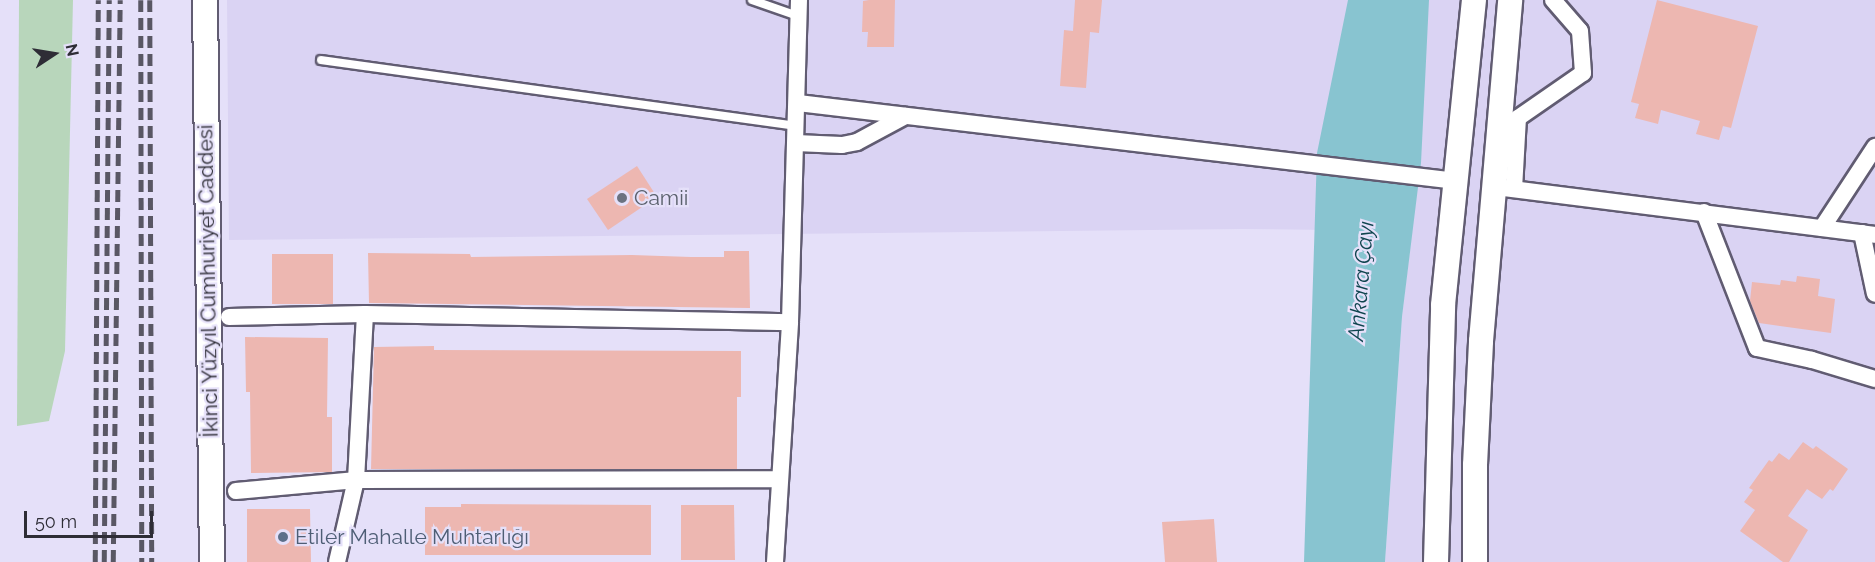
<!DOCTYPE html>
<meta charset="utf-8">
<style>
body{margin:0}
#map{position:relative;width:1875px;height:562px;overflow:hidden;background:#e5e0f9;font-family:Raleway,sans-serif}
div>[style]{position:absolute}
.built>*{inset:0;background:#dad3f3}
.green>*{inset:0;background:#b8d6bb}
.water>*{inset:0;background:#88c4d0}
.building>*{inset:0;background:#edb7b1}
.roads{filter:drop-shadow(2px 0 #615c72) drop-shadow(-2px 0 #615c72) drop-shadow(0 2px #615c72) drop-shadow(0 -2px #615c72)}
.lane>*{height:8px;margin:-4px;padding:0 4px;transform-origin:4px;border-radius:4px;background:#fff}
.street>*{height:16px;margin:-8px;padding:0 8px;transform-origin:8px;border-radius:8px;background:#fff}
.secondary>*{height:24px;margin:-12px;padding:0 12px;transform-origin:12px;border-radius:12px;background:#fff}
.rail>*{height:4.5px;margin-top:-2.25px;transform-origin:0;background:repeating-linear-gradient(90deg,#595764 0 12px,transparent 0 18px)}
.dots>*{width:16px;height:16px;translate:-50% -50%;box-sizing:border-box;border:3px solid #e5e0f9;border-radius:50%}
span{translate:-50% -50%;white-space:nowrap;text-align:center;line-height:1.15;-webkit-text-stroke:4.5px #e5e0f9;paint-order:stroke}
.worship-label{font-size:21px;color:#5b616d}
.left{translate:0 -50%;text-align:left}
.street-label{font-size:21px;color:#2e2d36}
.service-label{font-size:21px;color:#4e5e75}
.water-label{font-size:22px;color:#0e444e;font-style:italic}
.north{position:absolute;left:24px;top:24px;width:60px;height:60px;-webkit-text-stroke:4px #e5e0f9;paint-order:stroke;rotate:78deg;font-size:16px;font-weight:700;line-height:24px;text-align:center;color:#2e2d36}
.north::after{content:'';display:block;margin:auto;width:21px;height:27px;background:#2e2d36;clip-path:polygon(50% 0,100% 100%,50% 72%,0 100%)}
.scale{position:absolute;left:24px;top:511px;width:129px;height:27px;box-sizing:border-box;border:3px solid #2e2d36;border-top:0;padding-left:8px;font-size:18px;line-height:21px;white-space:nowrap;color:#2e2d36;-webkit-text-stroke:4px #e5e0f9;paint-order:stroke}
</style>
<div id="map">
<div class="built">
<div style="clip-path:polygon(227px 0,1875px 0,1875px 562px,1385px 562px,1402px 317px,1412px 231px,1241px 229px,229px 240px)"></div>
</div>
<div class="green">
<div style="clip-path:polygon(19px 0,73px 0,65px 351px,49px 421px,17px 426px)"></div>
</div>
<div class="water">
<div style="clip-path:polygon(1348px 0,1429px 0,1421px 163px,1402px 317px,1385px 562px,1304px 562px,1317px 153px)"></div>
</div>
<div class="building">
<div style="clip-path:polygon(869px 0,895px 0,894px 47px,867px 47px,868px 32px,862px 32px,863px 1px)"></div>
<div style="clip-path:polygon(1075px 0,1102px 0,1099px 33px,1090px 32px,1086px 88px,1060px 86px,1064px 30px,1073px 31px)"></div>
<div style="clip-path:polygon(1657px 0,1758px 26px,1731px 128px,1723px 126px,1719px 140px,1696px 134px,1700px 121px,1661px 110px,1658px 124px,1635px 118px,1639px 104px,1631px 102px)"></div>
<div style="clip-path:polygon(637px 166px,657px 197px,608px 230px,587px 199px)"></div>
<div style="clip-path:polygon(724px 251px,749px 251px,750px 308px,369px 303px,368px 253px,470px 254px,471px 257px,632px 255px,691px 257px,724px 257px)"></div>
<div style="clip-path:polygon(272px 254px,333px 254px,333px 304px,272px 304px)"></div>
<div style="clip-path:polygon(1797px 276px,1820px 279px,1818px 296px,1835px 299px,1831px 333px,1759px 323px,1750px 301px,1752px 282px,1780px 285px,1781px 280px,1796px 282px)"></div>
<div style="clip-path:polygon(245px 337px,328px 338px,327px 417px,332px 417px,332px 472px,251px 473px,250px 392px,246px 392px)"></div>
<div style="clip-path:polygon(434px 346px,434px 350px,741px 351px,741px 397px,737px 397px,737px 469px,371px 469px,374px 347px)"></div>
<div style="clip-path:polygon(1803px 442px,1813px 449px,1816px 446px,1848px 469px,1833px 491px,1830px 489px,1822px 499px,1807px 489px,1788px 516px,1808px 530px,1789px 562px,1783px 562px,1740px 531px,1755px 510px,1744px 502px,1753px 490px,1749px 488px,1769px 460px,1772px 462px,1779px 453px,1789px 460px)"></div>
<div style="clip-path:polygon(461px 504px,651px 505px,651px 555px,425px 555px,425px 507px,461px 507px)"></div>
<div style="clip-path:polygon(681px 505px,734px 505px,735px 560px,681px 560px)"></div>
<div style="clip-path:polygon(247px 509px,310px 509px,311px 562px,247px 562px)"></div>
<div style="clip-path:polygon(1214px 519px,1217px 562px,1165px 562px,1162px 522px)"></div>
</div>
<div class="roads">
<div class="lane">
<div style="left:752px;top:0;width:49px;rotate:19.2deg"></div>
<div style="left:321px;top:60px;width:480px;rotate:7.9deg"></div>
</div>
<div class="street">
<div style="left:798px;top:103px;width:663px;rotate:6.76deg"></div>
<div style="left:796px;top:143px;width:46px;rotate:2.5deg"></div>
<div style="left:842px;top:145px;width:15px;rotate:-11deg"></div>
<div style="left:857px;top:142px;width:55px;rotate:-28.4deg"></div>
<div style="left:1496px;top:187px;width:382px;rotate:7.2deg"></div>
<div style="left:1514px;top:189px;width:71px;rotate:-86.8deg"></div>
<div style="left:1518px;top:118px;width:79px;rotate:-34.7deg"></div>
<div style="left:1583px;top:73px;width:42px;rotate:-94.1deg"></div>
<div style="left:1580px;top:31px;width:41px;rotate:-131.1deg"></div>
<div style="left:1704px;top:212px;width:146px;rotate:68.7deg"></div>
<div style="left:1757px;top:348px;width:56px;rotate:12.3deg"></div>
<div style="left:1812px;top:360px;width:66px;rotate:16.8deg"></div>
<div style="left:1822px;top:228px;width:97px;rotate:-56.8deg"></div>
<div style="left:1862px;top:233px;width:62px;rotate:78deg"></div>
<div style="left:229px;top:317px;width:136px;rotate:-1.3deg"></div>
<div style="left:365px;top:314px;width:425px;rotate:1.1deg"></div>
<div style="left:236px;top:491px;width:121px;rotate:-5.2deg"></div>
<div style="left:356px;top:480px;width:424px;rotate:-0.1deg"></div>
<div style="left:337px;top:562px;width:84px;rotate:-77deg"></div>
<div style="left:356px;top:480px;width:166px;rotate:-86.9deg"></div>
<div style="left:775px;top:562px;width:240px;rotate:-86.4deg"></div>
<div style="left:790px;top:322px;width:322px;rotate:-88.4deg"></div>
</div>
<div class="secondary">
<div style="left:205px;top:0;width:562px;rotate:89.29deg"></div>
<div style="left:1436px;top:562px;width:257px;rotate:-88.4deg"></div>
<div style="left:1443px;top:305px;width:307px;rotate:-84.2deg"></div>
<div style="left:1475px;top:562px;width:97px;rotate:-90deg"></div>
<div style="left:1475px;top:465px;width:124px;rotate:-87.2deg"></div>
<div style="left:1481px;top:341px;width:342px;rotate:-85.1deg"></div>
</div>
</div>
<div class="rail">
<div style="left:141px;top:0;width:562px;rotate:89.9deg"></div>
<div style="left:150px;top:0;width:562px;rotate:89.8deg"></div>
<div style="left:95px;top:562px;width:562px;rotate:-89.69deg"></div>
<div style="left:104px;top:562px;width:562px;rotate:-89.49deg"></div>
<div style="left:113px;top:562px;width:562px;rotate:-89.29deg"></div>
</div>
<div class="dots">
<div style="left:622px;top:198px;background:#6b7280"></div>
<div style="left:283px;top:537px;background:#5c6f8a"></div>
</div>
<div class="worship-label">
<span class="left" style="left:634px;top:198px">Camii</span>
</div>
<div class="street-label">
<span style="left:208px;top:281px;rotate:-91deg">İkinci Yüzyıl Cumhuriyet Caddesi</span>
</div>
<div class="service-label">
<span class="left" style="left:295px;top:537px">Etiler Mahalle Muhtarlığı</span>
</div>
<div class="water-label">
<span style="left:1361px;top:281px;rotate:-85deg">Ankara Çayı</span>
</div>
<div class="north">N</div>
<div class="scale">50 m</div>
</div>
